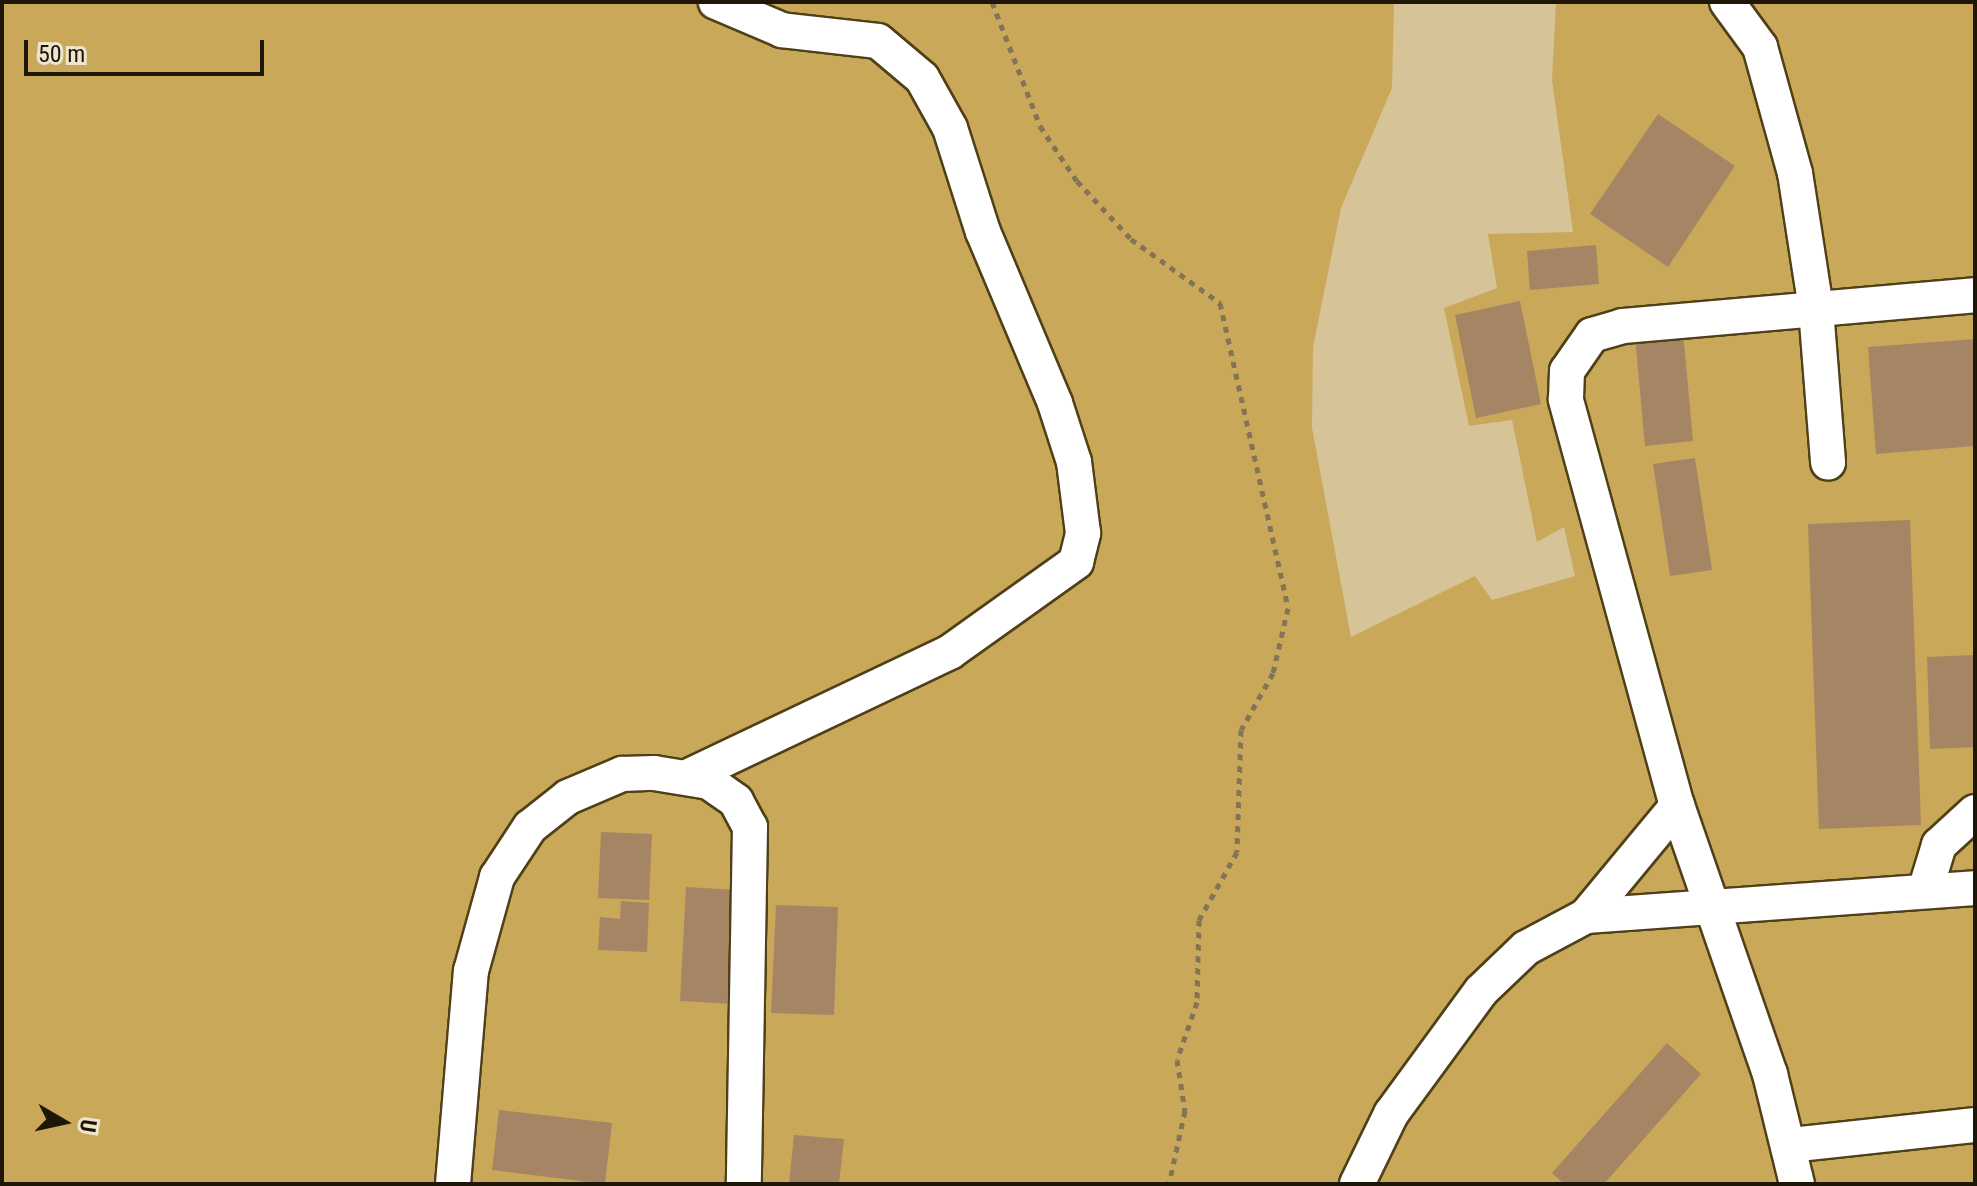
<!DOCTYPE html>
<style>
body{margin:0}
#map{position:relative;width:1977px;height:1186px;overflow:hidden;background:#d7c398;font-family:"Roboto Condensed",sans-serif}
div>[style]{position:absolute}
.green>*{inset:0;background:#caa85a}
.building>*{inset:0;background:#a68564}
.path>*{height:5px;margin-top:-2.5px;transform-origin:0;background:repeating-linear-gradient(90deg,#827455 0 6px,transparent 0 12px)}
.roads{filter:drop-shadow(2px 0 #504017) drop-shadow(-2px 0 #504017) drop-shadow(0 2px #504017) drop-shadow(0 -2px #504017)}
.minor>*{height:34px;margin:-17px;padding:0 17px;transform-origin:17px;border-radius:17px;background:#fff}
span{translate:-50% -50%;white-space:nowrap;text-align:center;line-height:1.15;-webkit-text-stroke:8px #efe5cf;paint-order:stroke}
.frame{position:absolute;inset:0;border:4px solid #1e1707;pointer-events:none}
.north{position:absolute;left:24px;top:1082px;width:80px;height:80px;-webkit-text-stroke:6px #efe5cf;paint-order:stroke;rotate:99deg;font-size:22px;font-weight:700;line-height:32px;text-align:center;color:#1e1707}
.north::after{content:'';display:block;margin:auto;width:28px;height:36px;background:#1e1707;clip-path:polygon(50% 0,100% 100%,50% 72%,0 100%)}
.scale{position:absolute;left:24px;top:40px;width:240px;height:36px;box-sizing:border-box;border:4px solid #1e1707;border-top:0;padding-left:10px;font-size:24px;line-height:28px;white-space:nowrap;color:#1e1707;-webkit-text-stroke:6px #efe5cf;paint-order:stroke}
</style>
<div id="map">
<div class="green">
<div style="clip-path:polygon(2px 2px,1394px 2px,1392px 88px,1341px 208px,1313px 347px,1312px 428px,1351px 637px,1475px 576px,1492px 600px,1575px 576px,1564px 527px,1537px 542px,1512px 420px,1469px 426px,1444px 308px,1497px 288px,1488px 234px,1573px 232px,1552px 80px,1556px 2px,1975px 2px,1975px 1184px,2px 1184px)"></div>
</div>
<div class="building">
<div style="clip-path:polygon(1658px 114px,1735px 166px,1668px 267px,1590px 214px)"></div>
<div style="clip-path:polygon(1596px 245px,1599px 284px,1530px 290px,1527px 251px)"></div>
<div style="clip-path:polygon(1520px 301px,1541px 404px,1476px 418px,1455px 315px)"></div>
<div style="clip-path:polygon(1683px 332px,1693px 441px,1645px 446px,1635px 336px)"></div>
<div style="clip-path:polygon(1975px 339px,1975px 446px,1876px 454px,1868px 347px)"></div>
<div style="clip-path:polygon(1695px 458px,1712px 570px,1670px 576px,1653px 464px)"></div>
<div style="clip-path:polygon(1910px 520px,1921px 825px,1819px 829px,1808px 524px)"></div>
<div style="clip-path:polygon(1975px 655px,1975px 747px,1930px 749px,1927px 657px)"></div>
<div style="clip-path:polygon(601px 832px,652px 834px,649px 900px,598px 898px)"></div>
<div style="clip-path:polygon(686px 887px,738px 890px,733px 1004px,680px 1001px)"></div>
<div style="clip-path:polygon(621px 901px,649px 903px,647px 952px,598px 950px,600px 917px,620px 919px)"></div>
<div style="clip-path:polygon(776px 905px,838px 907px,834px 1015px,771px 1013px)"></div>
<div style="clip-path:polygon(1667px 1043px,1701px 1074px,1604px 1184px,1564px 1184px,1552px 1173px)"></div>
<div style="clip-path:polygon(499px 1110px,612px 1123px,605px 1184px,492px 1170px)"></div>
<div style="clip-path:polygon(794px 1135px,844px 1139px,839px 1184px,789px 1184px)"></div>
</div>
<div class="path">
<div style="left:992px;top:2px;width:133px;rotate:68.8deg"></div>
<div style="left:1040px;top:126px;width:66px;rotate:56.1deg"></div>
<div style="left:1077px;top:181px;width:79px;rotate:47deg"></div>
<div style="left:1131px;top:239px;width:110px;rotate:35.7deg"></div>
<div style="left:1220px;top:303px;width:312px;rotate:77.4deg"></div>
<div style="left:1288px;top:608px;width:67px;rotate:103deg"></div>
<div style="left:1273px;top:673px;width:65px;rotate:119.3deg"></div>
<div style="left:1241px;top:730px;width:122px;rotate:91.9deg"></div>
<div style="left:1237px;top:852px;width:78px;rotate:119.2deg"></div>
<div style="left:1199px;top:920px;width:82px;rotate:91.4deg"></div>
<div style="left:1197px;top:1002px;width:61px;rotate:109deg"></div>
<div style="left:1177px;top:1060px;width:52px;rotate:81.1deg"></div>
<div style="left:1185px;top:1111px;width:75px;rotate:102.4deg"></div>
</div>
<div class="roads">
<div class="minor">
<div style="left:1727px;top:2px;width:56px;rotate:53.7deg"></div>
<div style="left:1760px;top:47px;width:131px;rotate:74.5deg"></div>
<div style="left:1795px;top:173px;width:138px;rotate:81.2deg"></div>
<div style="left:1816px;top:309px;width:154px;rotate:85.5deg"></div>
<div style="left:689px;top:776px;width:289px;rotate:-25.4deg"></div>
<div style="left:950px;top:652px;width:155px;rotate:-35.5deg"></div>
<div style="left:1076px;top:562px;width:30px;rotate:-76deg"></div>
<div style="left:1083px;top:533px;width:72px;rotate:-97.2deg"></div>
<div style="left:1074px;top:462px;width:62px;rotate:-107.9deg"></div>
<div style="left:1055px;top:403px;width:186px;rotate:-112.8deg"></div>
<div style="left:983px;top:232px;width:109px;rotate:-107.6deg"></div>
<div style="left:950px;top:128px;width:57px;rotate:-119.2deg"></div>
<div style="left:922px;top:78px;width:57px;rotate:-139.9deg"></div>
<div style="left:878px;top:41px;width:97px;rotate:-173.5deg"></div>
<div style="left:782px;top:30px;width:72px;rotate:-157deg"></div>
<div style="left:1925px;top:891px;width:48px;rotate:-73.1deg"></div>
<div style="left:1939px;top:845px;width:49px;rotate:-42.5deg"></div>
<div style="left:1586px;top:916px;width:143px;rotate:-50.4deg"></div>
<div style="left:1790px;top:1145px;width:186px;rotate:-6.2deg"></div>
<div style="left:453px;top:1184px;width:214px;rotate:-85.2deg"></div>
<div style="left:471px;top:971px;width:98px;rotate:-74.5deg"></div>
<div style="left:497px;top:877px;width:60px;rotate:-56.6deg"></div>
<div style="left:530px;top:827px;width:48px;rotate:-38.3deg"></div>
<div style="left:568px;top:797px;width:59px;rotate:-23.1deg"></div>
<div style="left:622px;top:774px;width:32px;rotate:-2deg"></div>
<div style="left:654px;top:773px;width:56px;rotate:9.3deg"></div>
<div style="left:709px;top:782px;width:33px;rotate:35deg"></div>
<div style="left:736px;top:801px;width:30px;rotate:62deg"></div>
<div style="left:750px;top:827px;width:357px;rotate:91deg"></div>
<div style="left:1357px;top:1184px;width:78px;rotate:-64.1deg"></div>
<div style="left:1391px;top:1114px;width:152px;rotate:-53.8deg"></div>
<div style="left:1481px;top:991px;width:62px;rotate:-43.7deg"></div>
<div style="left:1526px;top:948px;width:68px;rotate:-28.1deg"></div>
<div style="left:1586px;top:916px;width:390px;rotate:-4.1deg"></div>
<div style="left:1797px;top:1184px;width:113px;rotate:-103.8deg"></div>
<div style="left:1770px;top:1074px;width:284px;rotate:-109.1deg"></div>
<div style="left:1677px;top:806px;width:422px;rotate:-105.3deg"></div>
<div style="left:1566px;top:399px;width:28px;rotate:-88deg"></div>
<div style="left:1567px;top:371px;width:44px;rotate:-55.2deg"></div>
<div style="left:1592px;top:335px;width:32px;rotate:-16deg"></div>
<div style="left:1623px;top:326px;width:353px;rotate:-5deg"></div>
</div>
</div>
<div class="frame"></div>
<div class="north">U</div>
<div class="scale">50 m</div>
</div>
